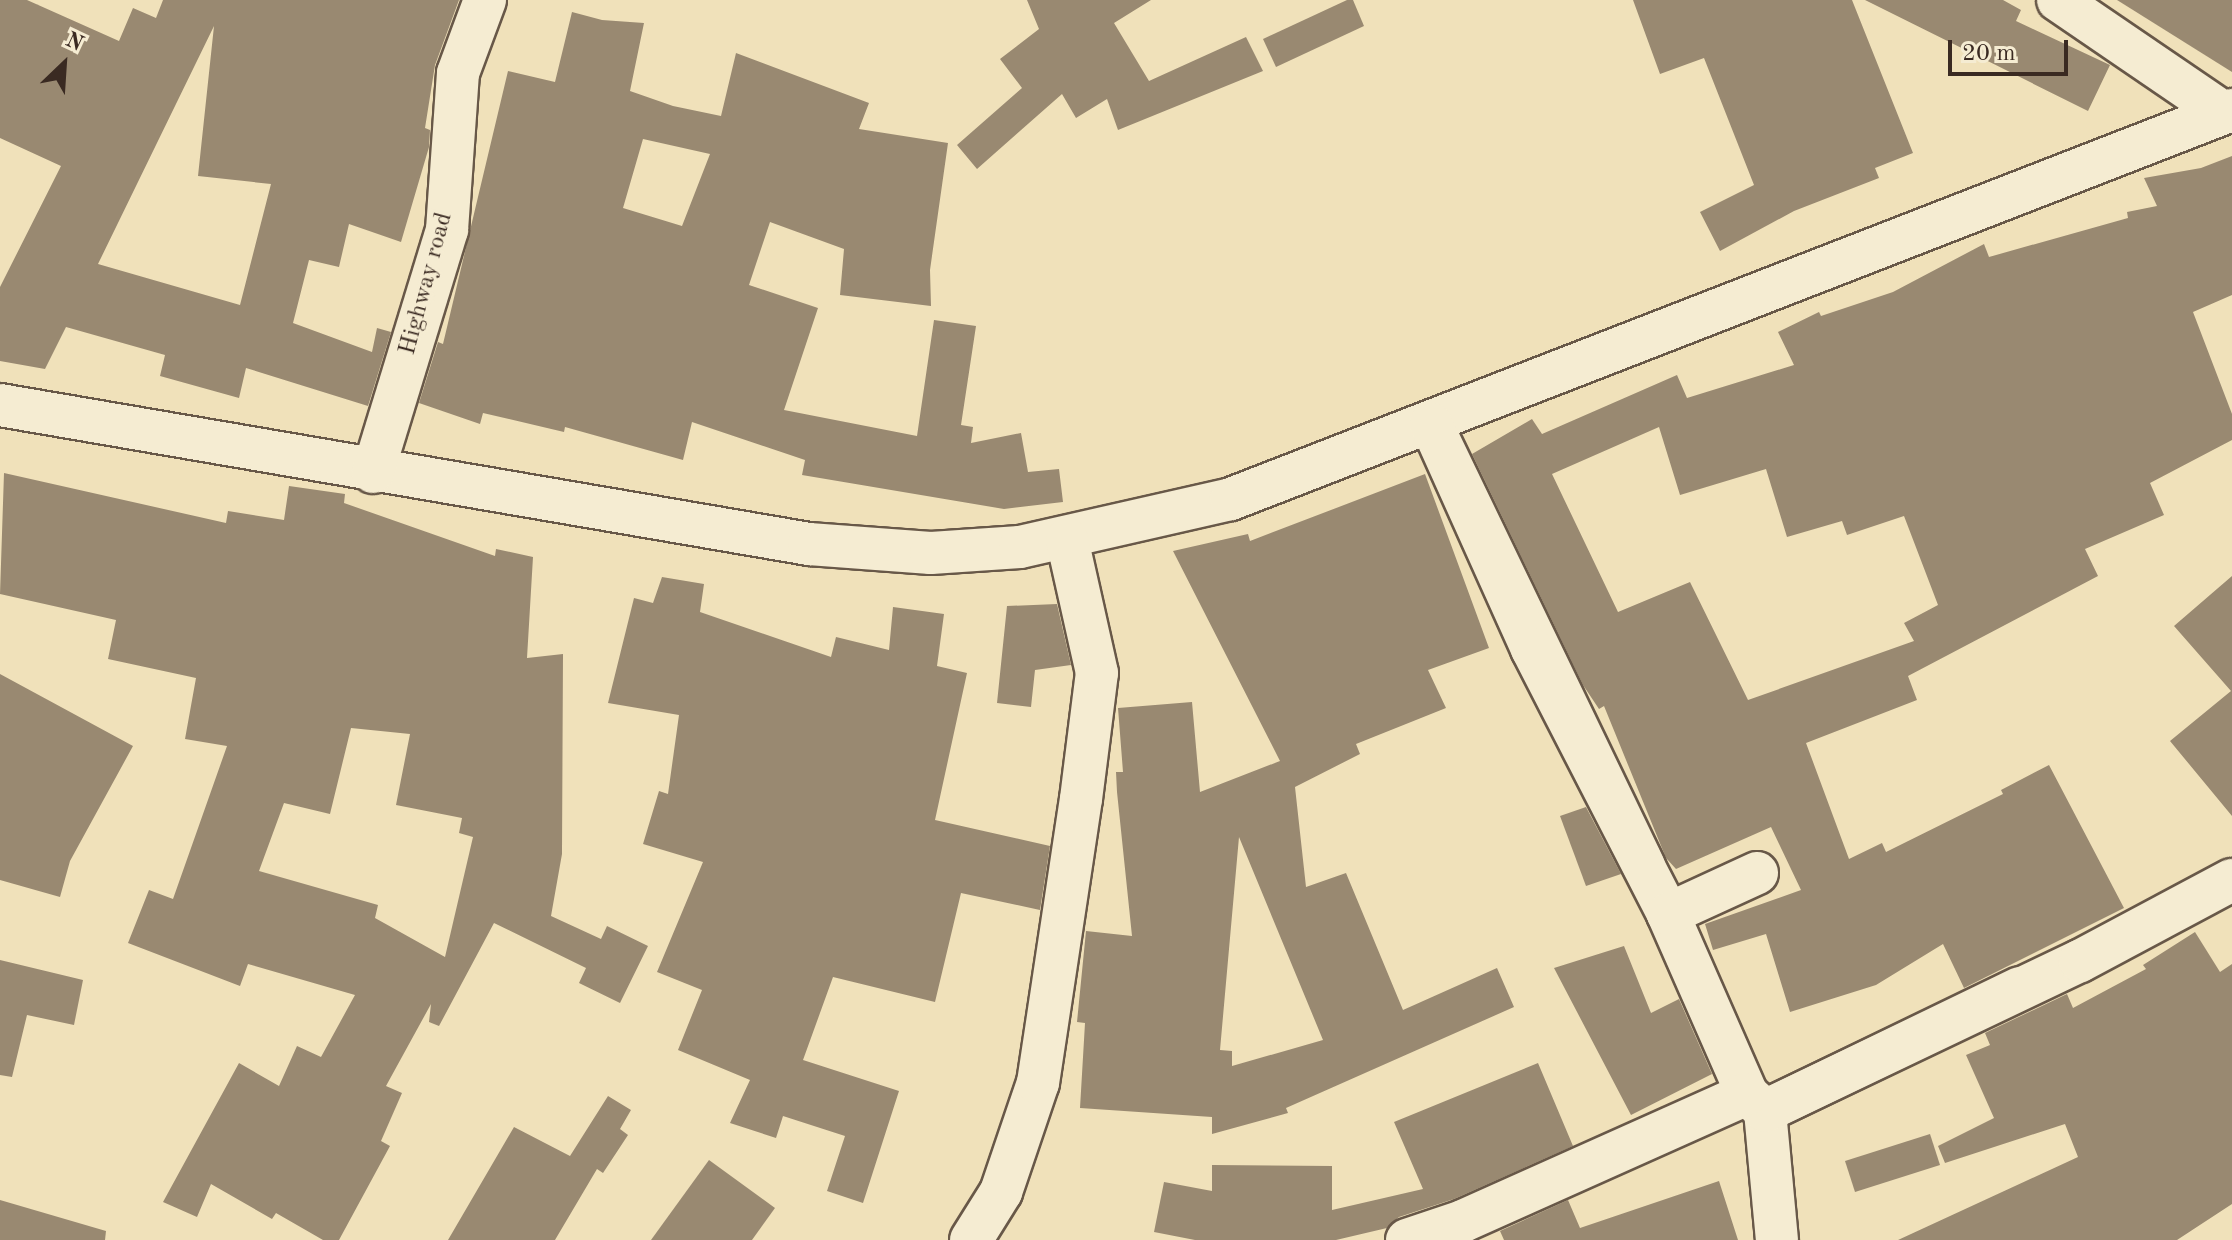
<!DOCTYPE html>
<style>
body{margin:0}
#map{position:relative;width:2232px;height:1240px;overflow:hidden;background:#f0e1ba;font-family:"Old Standard TT",serif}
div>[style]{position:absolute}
.building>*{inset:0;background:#998971}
.roads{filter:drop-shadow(2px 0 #685848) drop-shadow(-2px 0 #685848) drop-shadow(0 2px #685848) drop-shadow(0 -2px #685848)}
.minor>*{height:42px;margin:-21px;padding:0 21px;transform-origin:21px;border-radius:21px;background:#f5ecd2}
span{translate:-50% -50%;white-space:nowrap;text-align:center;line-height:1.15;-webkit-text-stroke:6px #f5ecd2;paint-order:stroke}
.street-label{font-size:24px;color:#3a2a22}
.north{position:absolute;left:24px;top:24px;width:80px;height:80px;-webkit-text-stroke:6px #f5ecd2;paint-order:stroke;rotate:25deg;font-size:22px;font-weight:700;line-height:32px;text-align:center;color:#3a2a22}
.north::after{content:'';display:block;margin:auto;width:28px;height:36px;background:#3a2a22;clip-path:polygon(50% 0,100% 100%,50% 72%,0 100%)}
.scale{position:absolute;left:1948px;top:40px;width:120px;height:36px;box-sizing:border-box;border:4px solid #3a2a22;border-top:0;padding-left:10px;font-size:24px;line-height:28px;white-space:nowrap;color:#3a2a22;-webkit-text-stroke:6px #f5ecd2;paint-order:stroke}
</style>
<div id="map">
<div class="building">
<div style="clip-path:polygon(evenodd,0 0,27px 0,119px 41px,133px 8px,156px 18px,163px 0,459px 0,435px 65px,425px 128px,430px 130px,429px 147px,401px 242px,349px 224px,339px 267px,309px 260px,293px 323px,372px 352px,377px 328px,391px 332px,368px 406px,246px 368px,239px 398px,160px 376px,165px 355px,66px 327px,45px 369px,0 361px,0 287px,61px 166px,0 138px,0 0,214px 26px,198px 176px,271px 184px,240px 305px,98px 264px,214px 26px)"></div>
<div style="clip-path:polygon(1027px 0,1151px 0,1114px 23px,1149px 81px,1246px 37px,1263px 71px,1118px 130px,1107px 99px,1076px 118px,1062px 94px,977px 169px,957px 145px,1022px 88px,1000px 59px,1039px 29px)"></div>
<div style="clip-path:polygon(1347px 0,1353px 0,1364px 26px,1276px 67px,1263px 39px)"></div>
<div style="clip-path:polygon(1633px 0,1852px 0,1913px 153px,1875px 168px,1879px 178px,1794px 211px,1720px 251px,1700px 212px,1754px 185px,1704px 58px,1660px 74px)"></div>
<div style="clip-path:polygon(1865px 0,2003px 0,2021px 10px,2016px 21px,2110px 65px,2088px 111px)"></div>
<div style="clip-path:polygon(2117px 0,2232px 0,2232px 72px)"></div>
<div style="clip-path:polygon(evenodd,572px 12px,602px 20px,644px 23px,630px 91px,673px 106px,721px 116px,736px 53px,869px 103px,859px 129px,948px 143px,930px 270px,931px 306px,840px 295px,844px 249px,770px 222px,749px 285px,818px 308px,784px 410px,917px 436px,934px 320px,976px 326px,961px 425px,973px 427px,971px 443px,1021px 433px,1028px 472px,1059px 469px,1063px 502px,1004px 509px,802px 475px,805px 460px,692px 422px,683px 460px,565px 427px,564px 432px,483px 413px,480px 424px,419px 403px,438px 342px,443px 344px,508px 71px,555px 82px,572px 12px,643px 139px,710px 154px,682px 226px,623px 208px,643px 139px)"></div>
<div style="clip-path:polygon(evenodd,2232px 156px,2232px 295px,2193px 312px,2232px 414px,2232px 440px,2150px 483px,2164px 515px,2085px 549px,2098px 576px,1908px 676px,1917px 700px,1806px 743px,1849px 859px,1882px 843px,1886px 852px,2003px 794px,2001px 790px,2049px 765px,2124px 908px,1964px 988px,1943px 944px,1876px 985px,1790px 1012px,1766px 934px,1713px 950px,1705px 924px,1801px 890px,1771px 827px,1676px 869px,1666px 858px,1604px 706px,1599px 709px,1583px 685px,1472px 454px,1532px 419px,1542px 434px,1677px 375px,1687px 398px,1794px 365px,1778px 332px,1819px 312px,1821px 316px,1893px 292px,1984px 244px,1989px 257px,2128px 218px,2127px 212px,2157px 206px,2144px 178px,2201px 168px,2232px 156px,1659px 427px,1680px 495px,1766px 469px,1787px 537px,1842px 521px,1847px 535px,1904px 516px,1938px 605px,1904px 623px,1914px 641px,1748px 700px,1690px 582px,1618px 612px,1552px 474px,1659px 427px)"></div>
<div style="clip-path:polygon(evenodd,4px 473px,226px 523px,228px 511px,284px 520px,289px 486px,345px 494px,344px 503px,495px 556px,496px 549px,533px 557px,527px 658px,563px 654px,562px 854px,551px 916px,601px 939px,607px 926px,648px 946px,620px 1003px,579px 983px,586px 968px,494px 923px,439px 1026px,429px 1022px,431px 1004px,386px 1086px,402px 1093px,381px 1141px,390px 1146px,339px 1240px,323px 1240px,276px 1213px,272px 1219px,211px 1184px,197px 1217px,163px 1202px,239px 1063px,279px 1086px,297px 1046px,321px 1057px,355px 995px,248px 964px,240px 986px,128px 943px,149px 890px,173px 899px,227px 746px,185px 739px,196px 678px,108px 659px,116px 620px,0 594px,4px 473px,351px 728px,410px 734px,396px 805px,462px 818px,459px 833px,473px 837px,445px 957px,375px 918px,378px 905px,259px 871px,284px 803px,330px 814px,351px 728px)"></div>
<div style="clip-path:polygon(evenodd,1425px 474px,1489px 648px,1428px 670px,1446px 708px,1356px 744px,1360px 754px,1295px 787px,1306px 887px,1346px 873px,1403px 1010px,1497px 968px,1514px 1007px,1286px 1108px,1288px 1113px,1212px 1134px,1212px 1117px,1080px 1108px,1085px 1023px,1077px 1022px,1086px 931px,1132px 936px,1117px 792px,1116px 772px,1123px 772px,1118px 708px,1192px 702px,1200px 792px,1280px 761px,1173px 551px,1248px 534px,1250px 541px,1425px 474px,1239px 837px,1323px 1040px,1232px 1066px,1232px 1051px,1220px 1050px,1239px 837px)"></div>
<div style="clip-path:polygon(2232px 576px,2232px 816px,2170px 741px,2231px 691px,2174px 626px)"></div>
<div style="clip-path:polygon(662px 577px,704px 584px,700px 612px,831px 657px,836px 637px,889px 650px,893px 607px,944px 614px,937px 666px,967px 673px,935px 820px,1050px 846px,1040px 910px,961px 893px,935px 1002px,833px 977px,803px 1060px,899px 1091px,863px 1203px,827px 1191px,845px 1136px,783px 1116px,776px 1138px,730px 1123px,750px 1080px,678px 1050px,702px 990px,657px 972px,703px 862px,643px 844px,659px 791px,668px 794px,679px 715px,608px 703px,634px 598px,653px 603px)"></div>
<div style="clip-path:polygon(1057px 604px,1071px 665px,1035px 670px,1031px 707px,997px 703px,1007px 606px)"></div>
<div style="clip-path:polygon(0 674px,133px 746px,70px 861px,60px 897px,0 880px)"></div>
<div style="clip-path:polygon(1586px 807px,1621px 874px,1586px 886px,1560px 816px)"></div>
<div style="clip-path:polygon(2195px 932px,2220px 972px,2232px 964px,2232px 1204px,2177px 1240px,1898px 1240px,2078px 1157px,2065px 1124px,1945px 1163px,1938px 1146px,1994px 1118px,1966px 1055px,1990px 1045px,1985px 1033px,2067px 994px,2073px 1008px,2146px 969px,2143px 965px)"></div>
<div style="clip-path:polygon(1624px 946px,1651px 1013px,1679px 999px,1712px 1074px,1631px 1115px,1554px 968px)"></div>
<div style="clip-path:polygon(0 960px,83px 980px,74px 1025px,27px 1015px,12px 1077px,0 1075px)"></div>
<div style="clip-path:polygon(1538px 1063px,1573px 1146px,1454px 1199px,1399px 1217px,1387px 1228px,1336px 1240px,1195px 1240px,1154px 1232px,1164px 1182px,1212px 1191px,1212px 1165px,1332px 1166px,1332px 1210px,1423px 1189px,1394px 1122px)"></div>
<div style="clip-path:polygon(608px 1096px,631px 1110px,620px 1129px,628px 1135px,603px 1173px,597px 1169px,555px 1240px,448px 1240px,514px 1127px,570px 1156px)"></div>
<div style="clip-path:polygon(1930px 1134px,1940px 1165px,1855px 1192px,1845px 1161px)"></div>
<div style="clip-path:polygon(709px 1160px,775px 1208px,752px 1240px,651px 1240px)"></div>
<div style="clip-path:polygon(1719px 1181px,1738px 1240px,1504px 1240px,1500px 1231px,1568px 1200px,1580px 1228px)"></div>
<div style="clip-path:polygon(0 1200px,106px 1231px,105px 1240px,0 1240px)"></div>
</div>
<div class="roads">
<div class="minor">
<div style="left:2058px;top:0;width:197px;rotate:34.3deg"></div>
<div style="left:0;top:405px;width:821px;rotate:9.75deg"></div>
<div style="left:809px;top:544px;width:122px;rotate:4.2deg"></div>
<div style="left:931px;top:553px;width:89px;rotate:-3.9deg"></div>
<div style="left:1020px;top:547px;width:216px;rotate:-12.8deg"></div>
<div style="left:1231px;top:499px;width:1074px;rotate:-21.24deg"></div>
<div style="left:373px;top:472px;width:253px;rotate:-73deg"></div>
<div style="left:447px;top:230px;width:157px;rotate:-86deg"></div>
<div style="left:458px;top:73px;width:78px;rotate:-69.7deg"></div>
<div style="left:1644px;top:866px;width:491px;rotate:-115.7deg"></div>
<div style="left:1431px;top:424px;width:247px;rotate:65.8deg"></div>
<div style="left:1532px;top:649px;width:298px;rotate:62.8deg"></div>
<div style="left:1668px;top:914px;width:197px;rotate:66.3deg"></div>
<div style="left:1747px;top:1094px;width:25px;rotate:43deg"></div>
<div style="left:1765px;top:1111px;width:130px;rotate:84.7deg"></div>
<div style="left:1668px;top:914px;width:98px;rotate:-24.7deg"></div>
<div style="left:2020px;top:988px;width:283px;rotate:154.2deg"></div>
<div style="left:1765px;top:1111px;width:349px;rotate:-25.5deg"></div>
<div style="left:2080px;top:961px;width:172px;rotate:-28.1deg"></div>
<div style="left:971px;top:1240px;width:57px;rotate:-58deg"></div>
<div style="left:1001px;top:1192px;width:115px;rotate:-71.3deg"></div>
<div style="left:1038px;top:1083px;width:287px;rotate:-81.4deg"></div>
<div style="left:1081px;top:799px;width:127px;rotate:-82.8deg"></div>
<div style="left:1097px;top:673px;width:137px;rotate:-102.6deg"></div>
<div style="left:1407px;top:1240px;width:59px;rotate:-18.7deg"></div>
<div style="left:1463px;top:1221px;width:311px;rotate:-24.1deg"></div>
</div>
</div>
<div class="street-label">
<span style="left:427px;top:284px;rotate:-75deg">Highway road</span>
</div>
<div class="north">N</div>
<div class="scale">20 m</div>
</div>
